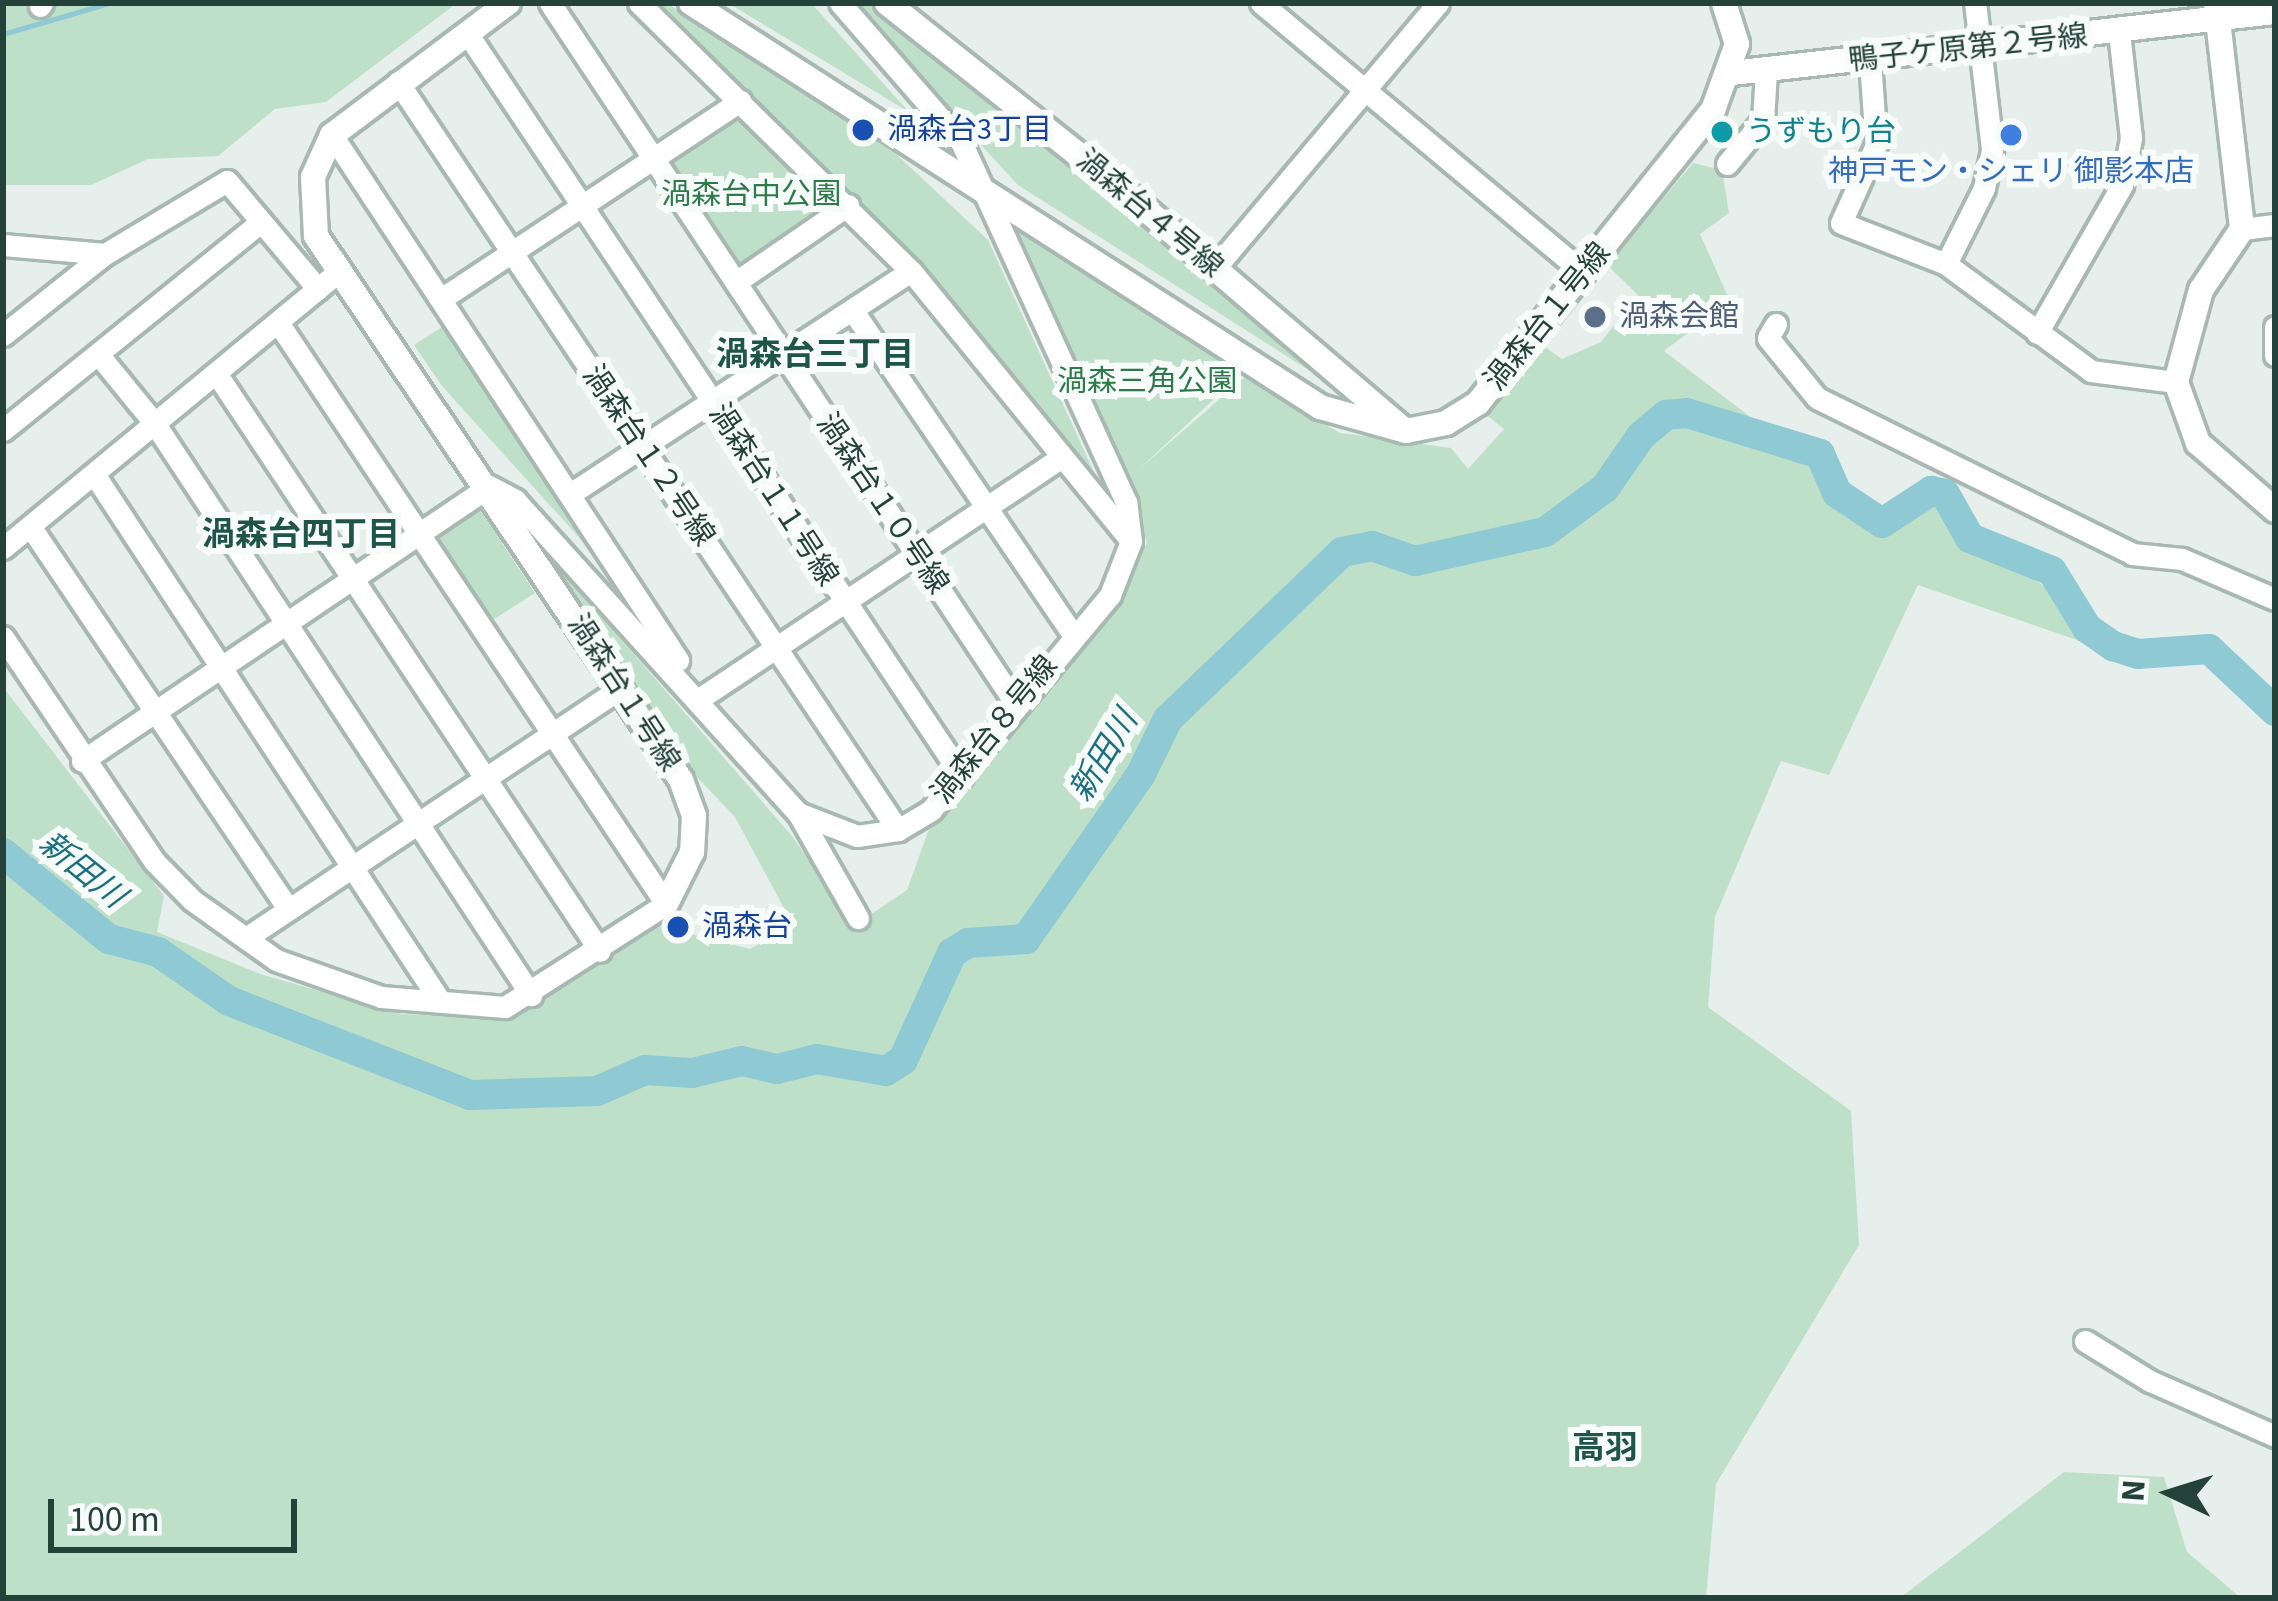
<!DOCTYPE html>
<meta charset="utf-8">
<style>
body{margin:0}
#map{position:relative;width:2278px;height:1601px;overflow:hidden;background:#e6efeb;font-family:"Source Sans 3","Noto Sans JP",sans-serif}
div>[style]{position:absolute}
.green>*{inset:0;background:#bfe0c8}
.stream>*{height:4.5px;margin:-2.25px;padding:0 2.25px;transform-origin:2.25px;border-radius:2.25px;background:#8ec9d4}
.river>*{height:30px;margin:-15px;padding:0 15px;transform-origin:15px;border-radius:15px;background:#8ec9d4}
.roads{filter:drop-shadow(3px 0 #a8b8b2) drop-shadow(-3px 0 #a8b8b2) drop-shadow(0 3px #a8b8b2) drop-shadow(0 -3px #a8b8b2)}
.minor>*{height:21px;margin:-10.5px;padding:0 10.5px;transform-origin:10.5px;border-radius:10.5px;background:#fff}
.tertiary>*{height:24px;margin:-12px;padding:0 12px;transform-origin:12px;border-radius:12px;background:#fff}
.dots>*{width:33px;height:33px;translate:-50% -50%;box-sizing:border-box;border:6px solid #f7fbf9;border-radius:50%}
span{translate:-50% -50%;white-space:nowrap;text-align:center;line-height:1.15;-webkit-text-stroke:12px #f7fbf9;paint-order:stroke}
.street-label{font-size:30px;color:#24423a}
.transit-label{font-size:30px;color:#164399}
.left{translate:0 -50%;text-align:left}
.culture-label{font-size:30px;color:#0d838f}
.shop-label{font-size:30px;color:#366cbe}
.park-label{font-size:30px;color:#2d7a4b}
.service-label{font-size:30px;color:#4e5e75}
.neighbourhood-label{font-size:33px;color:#1f5548;font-weight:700}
.water-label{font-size:33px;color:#1c6f80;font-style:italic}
.frame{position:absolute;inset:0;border:6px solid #24423a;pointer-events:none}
.north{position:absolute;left:2110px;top:1433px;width:120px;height:120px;-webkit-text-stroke:9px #f7fbf9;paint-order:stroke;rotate:274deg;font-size:33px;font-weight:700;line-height:48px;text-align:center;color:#24423a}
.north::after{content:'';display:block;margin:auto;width:42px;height:54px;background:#24423a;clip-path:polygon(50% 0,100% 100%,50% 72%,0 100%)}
.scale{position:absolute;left:48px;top:1499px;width:249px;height:54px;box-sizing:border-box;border:6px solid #24423a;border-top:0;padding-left:15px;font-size:36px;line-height:42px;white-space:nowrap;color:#24423a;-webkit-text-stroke:9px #f7fbf9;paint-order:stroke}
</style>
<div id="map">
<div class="green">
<div style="clip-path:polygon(3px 3px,457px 3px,326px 102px,275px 109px,218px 156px,148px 159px,91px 185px,3px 185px)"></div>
<div style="clip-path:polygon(647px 3px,667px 3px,896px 154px,988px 240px,1103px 492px,908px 249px)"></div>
<div style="clip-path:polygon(728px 3px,811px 3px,909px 112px)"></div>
<div style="clip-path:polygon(850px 3px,874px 3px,1009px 108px,1314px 363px,1313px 373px,1018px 185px)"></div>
<div style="clip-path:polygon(740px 109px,837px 204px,738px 272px,663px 161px)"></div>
<div style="clip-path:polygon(1693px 163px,1722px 170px,1729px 213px,1700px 234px,1730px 301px,1664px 351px,1891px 524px,1928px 502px,2052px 592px,2085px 643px,1918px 585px,1829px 775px,1781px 761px,1715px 917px,1708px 1007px,1851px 1111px,1859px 1245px,1716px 1484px,1706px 1598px,3px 1598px,3px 687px,164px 896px,157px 932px,260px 974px,401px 1014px,511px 1019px,656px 925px,750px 949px,793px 925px,735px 817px,693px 773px,544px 551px,792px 836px,855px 925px,907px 890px,929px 829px,1095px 634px,1147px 543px,1129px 478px,1010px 226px,1241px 374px,1137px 471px,1245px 377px,1340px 433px,1451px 448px,1468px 469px,1504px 429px,1484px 413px,1545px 347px,1562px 359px,1601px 342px,1638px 295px,1607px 265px)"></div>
<div style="clip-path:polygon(448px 323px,650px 616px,442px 386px,414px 345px)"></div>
<div style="clip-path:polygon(471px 510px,481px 511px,535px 593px,488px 623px,434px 543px)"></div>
<div style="clip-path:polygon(2064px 1472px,2164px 1477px,2187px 1552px,2241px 1598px,1900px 1598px)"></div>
</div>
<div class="stream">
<div style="left:208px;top:3px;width:10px"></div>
<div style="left:3px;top:34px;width:110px;rotate:-16.3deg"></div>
</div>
<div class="river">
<div style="left:3px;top:853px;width:136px;rotate:39.1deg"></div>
<div style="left:109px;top:939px;width:51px;rotate:14.9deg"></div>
<div style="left:158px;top:952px;width:86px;rotate:34.6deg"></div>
<div style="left:229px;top:1001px;width:259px;rotate:21.3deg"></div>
<div style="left:470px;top:1095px;width:127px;rotate:-1.8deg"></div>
<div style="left:597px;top:1091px;width:52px;rotate:-23.6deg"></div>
<div style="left:645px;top:1070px;width:47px;rotate:3.7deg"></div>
<div style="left:692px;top:1073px;width:51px;rotate:-13.5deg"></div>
<div style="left:742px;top:1061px;width:36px;rotate:13deg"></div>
<div style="left:777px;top:1069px;width:41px;rotate:-14deg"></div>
<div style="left:817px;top:1059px;width:70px;rotate:9.9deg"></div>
<div style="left:886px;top:1071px;width:20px;rotate:-33deg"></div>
<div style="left:903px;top:1060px;width:118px;rotate:-65.4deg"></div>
<div style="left:952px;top:953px;width:19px;rotate:-32deg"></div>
<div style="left:968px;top:943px;width:58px;rotate:-3.9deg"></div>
<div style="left:1026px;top:939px;width:201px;rotate:-55.1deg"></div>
<div style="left:1141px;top:774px;width:61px;rotate:-63.9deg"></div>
<div style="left:1168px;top:719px;width:241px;rotate:-43.8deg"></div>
<div style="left:1342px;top:552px;width:31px;rotate:-11deg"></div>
<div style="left:1372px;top:546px;width:46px;rotate:19.2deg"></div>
<div style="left:1415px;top:561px;width:133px;rotate:-12.6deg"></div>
<div style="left:1545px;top:532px;width:74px;rotate:-36.3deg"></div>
<div style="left:1605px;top:488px;width:63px;rotate:-55.3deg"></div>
<div style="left:1641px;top:436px;width:33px;rotate:-40deg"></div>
<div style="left:1666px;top:415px;width:21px;rotate:-5deg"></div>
<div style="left:1687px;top:413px;width:139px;rotate:17.1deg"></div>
<div style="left:1820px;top:454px;width:43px;rotate:66.4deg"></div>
<div style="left:1837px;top:493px;width:54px;rotate:33.7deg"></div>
<div style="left:1882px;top:523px;width:59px;rotate:-33.1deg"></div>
<div style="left:1931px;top:491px;width:14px;rotate:12deg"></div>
<div style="left:1945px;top:494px;width:51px;rotate:60.4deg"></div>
<div style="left:1970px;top:538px;width:88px;rotate:21.9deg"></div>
<div style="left:2052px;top:571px;width:67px;rotate:58.4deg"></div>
<div style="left:2087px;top:628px;width:32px;rotate:35deg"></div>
<div style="left:2113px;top:646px;width:26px;rotate:18deg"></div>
<div style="left:2138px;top:654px;width:71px;rotate:-4deg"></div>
<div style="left:2209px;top:649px;width:91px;rotate:43.2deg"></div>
</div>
<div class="roads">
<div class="minor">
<div style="left:550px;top:3px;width:842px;rotate:56.39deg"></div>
<div style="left:639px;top:3px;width:382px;rotate:44.6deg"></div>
<div style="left:911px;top:271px;width:343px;rotate:50.8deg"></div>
<div style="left:1261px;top:3px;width:421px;rotate:39.9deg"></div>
<div style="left:40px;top:6px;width:4px;rotate:-56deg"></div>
<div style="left:467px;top:33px;width:893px;rotate:56.33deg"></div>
<div style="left:1870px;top:60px;width:85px;rotate:86deg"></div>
<div style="left:1876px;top:145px;width:85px;rotate:114.2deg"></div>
<div style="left:1841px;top:223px;width:113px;rotate:21.3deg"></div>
<div style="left:1946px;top:264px;width:180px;rotate:36.4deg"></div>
<div style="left:2091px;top:371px;width:86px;rotate:7.4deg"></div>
<div style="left:398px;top:82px;width:900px;rotate:56.24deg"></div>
<div style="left:332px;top:135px;width:629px;rotate:56.61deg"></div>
<div style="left:1727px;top:164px;width:57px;rotate:-50.7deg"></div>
<div style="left:1763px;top:120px;width:49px;rotate:-86.5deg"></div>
<div style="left:2242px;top:229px;width:33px;rotate:-7deg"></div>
<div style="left:3px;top:245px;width:102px;rotate:5deg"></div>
<div style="left:1946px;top:264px;width:85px;rotate:-63.4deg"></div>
<div style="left:1984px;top:188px;width:40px;rotate:-78deg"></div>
<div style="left:1992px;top:149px;width:147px;rotate:-96.6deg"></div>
<div style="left:1215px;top:268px;width:346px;rotate:-49.9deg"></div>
<div style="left:736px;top:282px;width:136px;rotate:-34.5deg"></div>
<div style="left:441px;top:299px;width:359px;rotate:-33.5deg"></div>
<div style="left:853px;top:311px;width:392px;rotate:55.8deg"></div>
<div style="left:1776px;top:324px;width:16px;rotate:120deg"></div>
<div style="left:1768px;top:338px;width:77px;rotate:50.8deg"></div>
<div style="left:1817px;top:398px;width:352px;rotate:26.3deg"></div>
<div style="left:2132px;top:554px;width:50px;rotate:5.7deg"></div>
<div style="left:2182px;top:559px;width:101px;rotate:23.3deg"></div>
<div style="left:2275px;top:327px;width:28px;rotate:90deg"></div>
<div style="left:2037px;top:333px;width:171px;rotate:-60.1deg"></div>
<div style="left:2122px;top:185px;width:48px;rotate:-79.2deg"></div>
<div style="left:2131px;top:138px;width:107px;rotate:-96.5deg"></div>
<div style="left:3px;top:335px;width:130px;rotate:-38.5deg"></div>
<div style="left:105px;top:254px;width:142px;rotate:-30.9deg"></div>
<div style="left:227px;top:181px;width:141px;rotate:49.9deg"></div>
<div style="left:98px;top:354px;width:90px;rotate:50.8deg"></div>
<div style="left:155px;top:424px;width:684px;rotate:56.64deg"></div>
<div style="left:218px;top:376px;width:690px;rotate:56.4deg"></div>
<div style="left:3px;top:430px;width:331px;rotate:-38.9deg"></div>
<div style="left:94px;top:474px;width:630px;rotate:56.71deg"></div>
<div style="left:570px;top:494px;width:407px;rotate:-33.2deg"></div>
<div style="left:30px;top:526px;width:462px;rotate:56deg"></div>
<div style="left:3px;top:548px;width:433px;rotate:-39.5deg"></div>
<div style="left:3px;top:637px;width:270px;rotate:56deg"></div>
<div style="left:154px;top:861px;width:54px;rotate:45.7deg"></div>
<div style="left:192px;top:900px;width:103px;rotate:35.5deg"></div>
<div style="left:276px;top:960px;width:111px;rotate:19.4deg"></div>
<div style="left:381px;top:997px;width:124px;rotate:4.6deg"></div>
<div style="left:505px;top:1007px;width:191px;rotate:-32.6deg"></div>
<div style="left:666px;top:904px;width:697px;rotate:-123.71deg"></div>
<div style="left:699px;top:699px;width:436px;rotate:-33.7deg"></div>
<div style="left:82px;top:761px;width:491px;rotate:-34deg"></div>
<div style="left:489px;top:486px;width:30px;rotate:28deg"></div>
<div style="left:515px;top:500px;width:422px;rotate:47.9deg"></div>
<div style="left:798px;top:813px;width:63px;rotate:21.3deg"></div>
<div style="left:857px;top:836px;width:41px;rotate:-8.3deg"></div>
<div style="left:898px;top:830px;width:39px;rotate:-31deg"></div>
<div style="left:931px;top:810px;width:280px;rotate:-50.2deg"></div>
<div style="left:1110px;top:595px;width:58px;rotate:-68.7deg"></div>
<div style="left:1131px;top:541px;width:39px;rotate:-97deg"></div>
<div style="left:1126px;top:502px;width:396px;rotate:-114.6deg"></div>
<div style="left:961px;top:142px;width:184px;rotate:-131deg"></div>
<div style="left:798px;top:813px;width:121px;rotate:60.3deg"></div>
<div style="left:246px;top:938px;width:449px;rotate:-33.7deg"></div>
<div style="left:2085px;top:1341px;width:76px;rotate:31.6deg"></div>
<div style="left:2150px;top:1381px;width:137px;rotate:23.7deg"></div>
</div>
<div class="tertiary">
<div style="left:508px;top:3px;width:220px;rotate:143.1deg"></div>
<div style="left:332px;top:135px;width:46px;rotate:114.3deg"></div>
<div style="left:313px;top:177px;width:59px;rotate:87.1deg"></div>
<div style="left:316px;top:236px;width:655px;rotate:56.14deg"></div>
<div style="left:681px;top:780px;width:38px;rotate:70deg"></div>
<div style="left:694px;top:816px;width:36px;rotate:93deg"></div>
<div style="left:692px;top:852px;width:58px;rotate:116.6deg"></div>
<div style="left:691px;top:3px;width:748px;rotate:32.71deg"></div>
<div style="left:1320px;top:407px;width:89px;rotate:15.6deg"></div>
<div style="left:1406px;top:431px;width:41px;rotate:-11.3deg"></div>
<div style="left:1446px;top:423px;width:38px;rotate:-32deg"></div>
<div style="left:1478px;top:403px;width:376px;rotate:-51.3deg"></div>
<div style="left:1713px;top:110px;width:70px;rotate:-70deg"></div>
<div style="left:1737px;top:44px;width:43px;rotate:-107.6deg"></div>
<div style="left:887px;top:3px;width:293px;rotate:38.4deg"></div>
<div style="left:1117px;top:185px;width:376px;rotate:40.5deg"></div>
<div style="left:2216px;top:3px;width:227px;rotate:83.4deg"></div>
<div style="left:2242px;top:229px;width:73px;rotate:123.9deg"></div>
<div style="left:2201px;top:290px;width:95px;rotate:105.2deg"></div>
<div style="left:2176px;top:382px;width:65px;rotate:70.2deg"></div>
<div style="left:2198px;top:443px;width:102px;rotate:41deg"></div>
<div style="left:1732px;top:73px;width:546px;rotate:-6.41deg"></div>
</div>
</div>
<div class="dots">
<div style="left:863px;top:130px;background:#1a4fb4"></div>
<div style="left:1722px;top:132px;background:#0f9aa8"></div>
<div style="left:2011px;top:135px;background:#3f7fe0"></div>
<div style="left:1595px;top:317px;background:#5c6f8a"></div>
<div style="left:678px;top:927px;background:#1a4fb4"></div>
</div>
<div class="street-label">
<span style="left:1968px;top:49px;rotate:-6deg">鴨子ケ原第２号線</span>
<span style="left:1149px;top:214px;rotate:40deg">渦森台４号線</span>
<span style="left:1548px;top:317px;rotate:-51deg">渦森台１号線</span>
<span style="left:648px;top:456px;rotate:56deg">渦森台１２号線</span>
<span style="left:773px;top:495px;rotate:57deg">渦森台１１号線</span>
<span style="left:882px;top:504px;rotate:56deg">渦森台１０号線</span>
<span style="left:623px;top:693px;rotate:57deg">渦森台１号線</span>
<span style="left:995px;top:730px;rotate:-51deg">渦森台８号線</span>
</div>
<div class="transit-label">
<span class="left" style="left:887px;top:130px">渦森台3丁目</span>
<span class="left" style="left:702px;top:927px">渦森台</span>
</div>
<div class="culture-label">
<span class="left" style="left:1746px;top:132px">うずもり台</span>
</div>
<div class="shop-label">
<span style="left:2011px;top:172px">神戸モン・シェリ 御影本店</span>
</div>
<div class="park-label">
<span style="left:751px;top:195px">渦森台中公園</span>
<span style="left:1147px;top:382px">渦森三角公園</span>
</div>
<div class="service-label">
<span class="left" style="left:1619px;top:317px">渦森会館</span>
</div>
<div class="neighbourhood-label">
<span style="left:815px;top:355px">渦森台三丁目</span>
<span style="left:301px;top:535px">渦森台四丁目</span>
<span style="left:1605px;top:1448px">高羽</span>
</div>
<div class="water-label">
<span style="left:1104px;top:756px;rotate:-59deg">新田川</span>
<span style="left:82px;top:870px;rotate:39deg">新田川</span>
</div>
<div class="frame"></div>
<div class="north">N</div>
<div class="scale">100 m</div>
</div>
